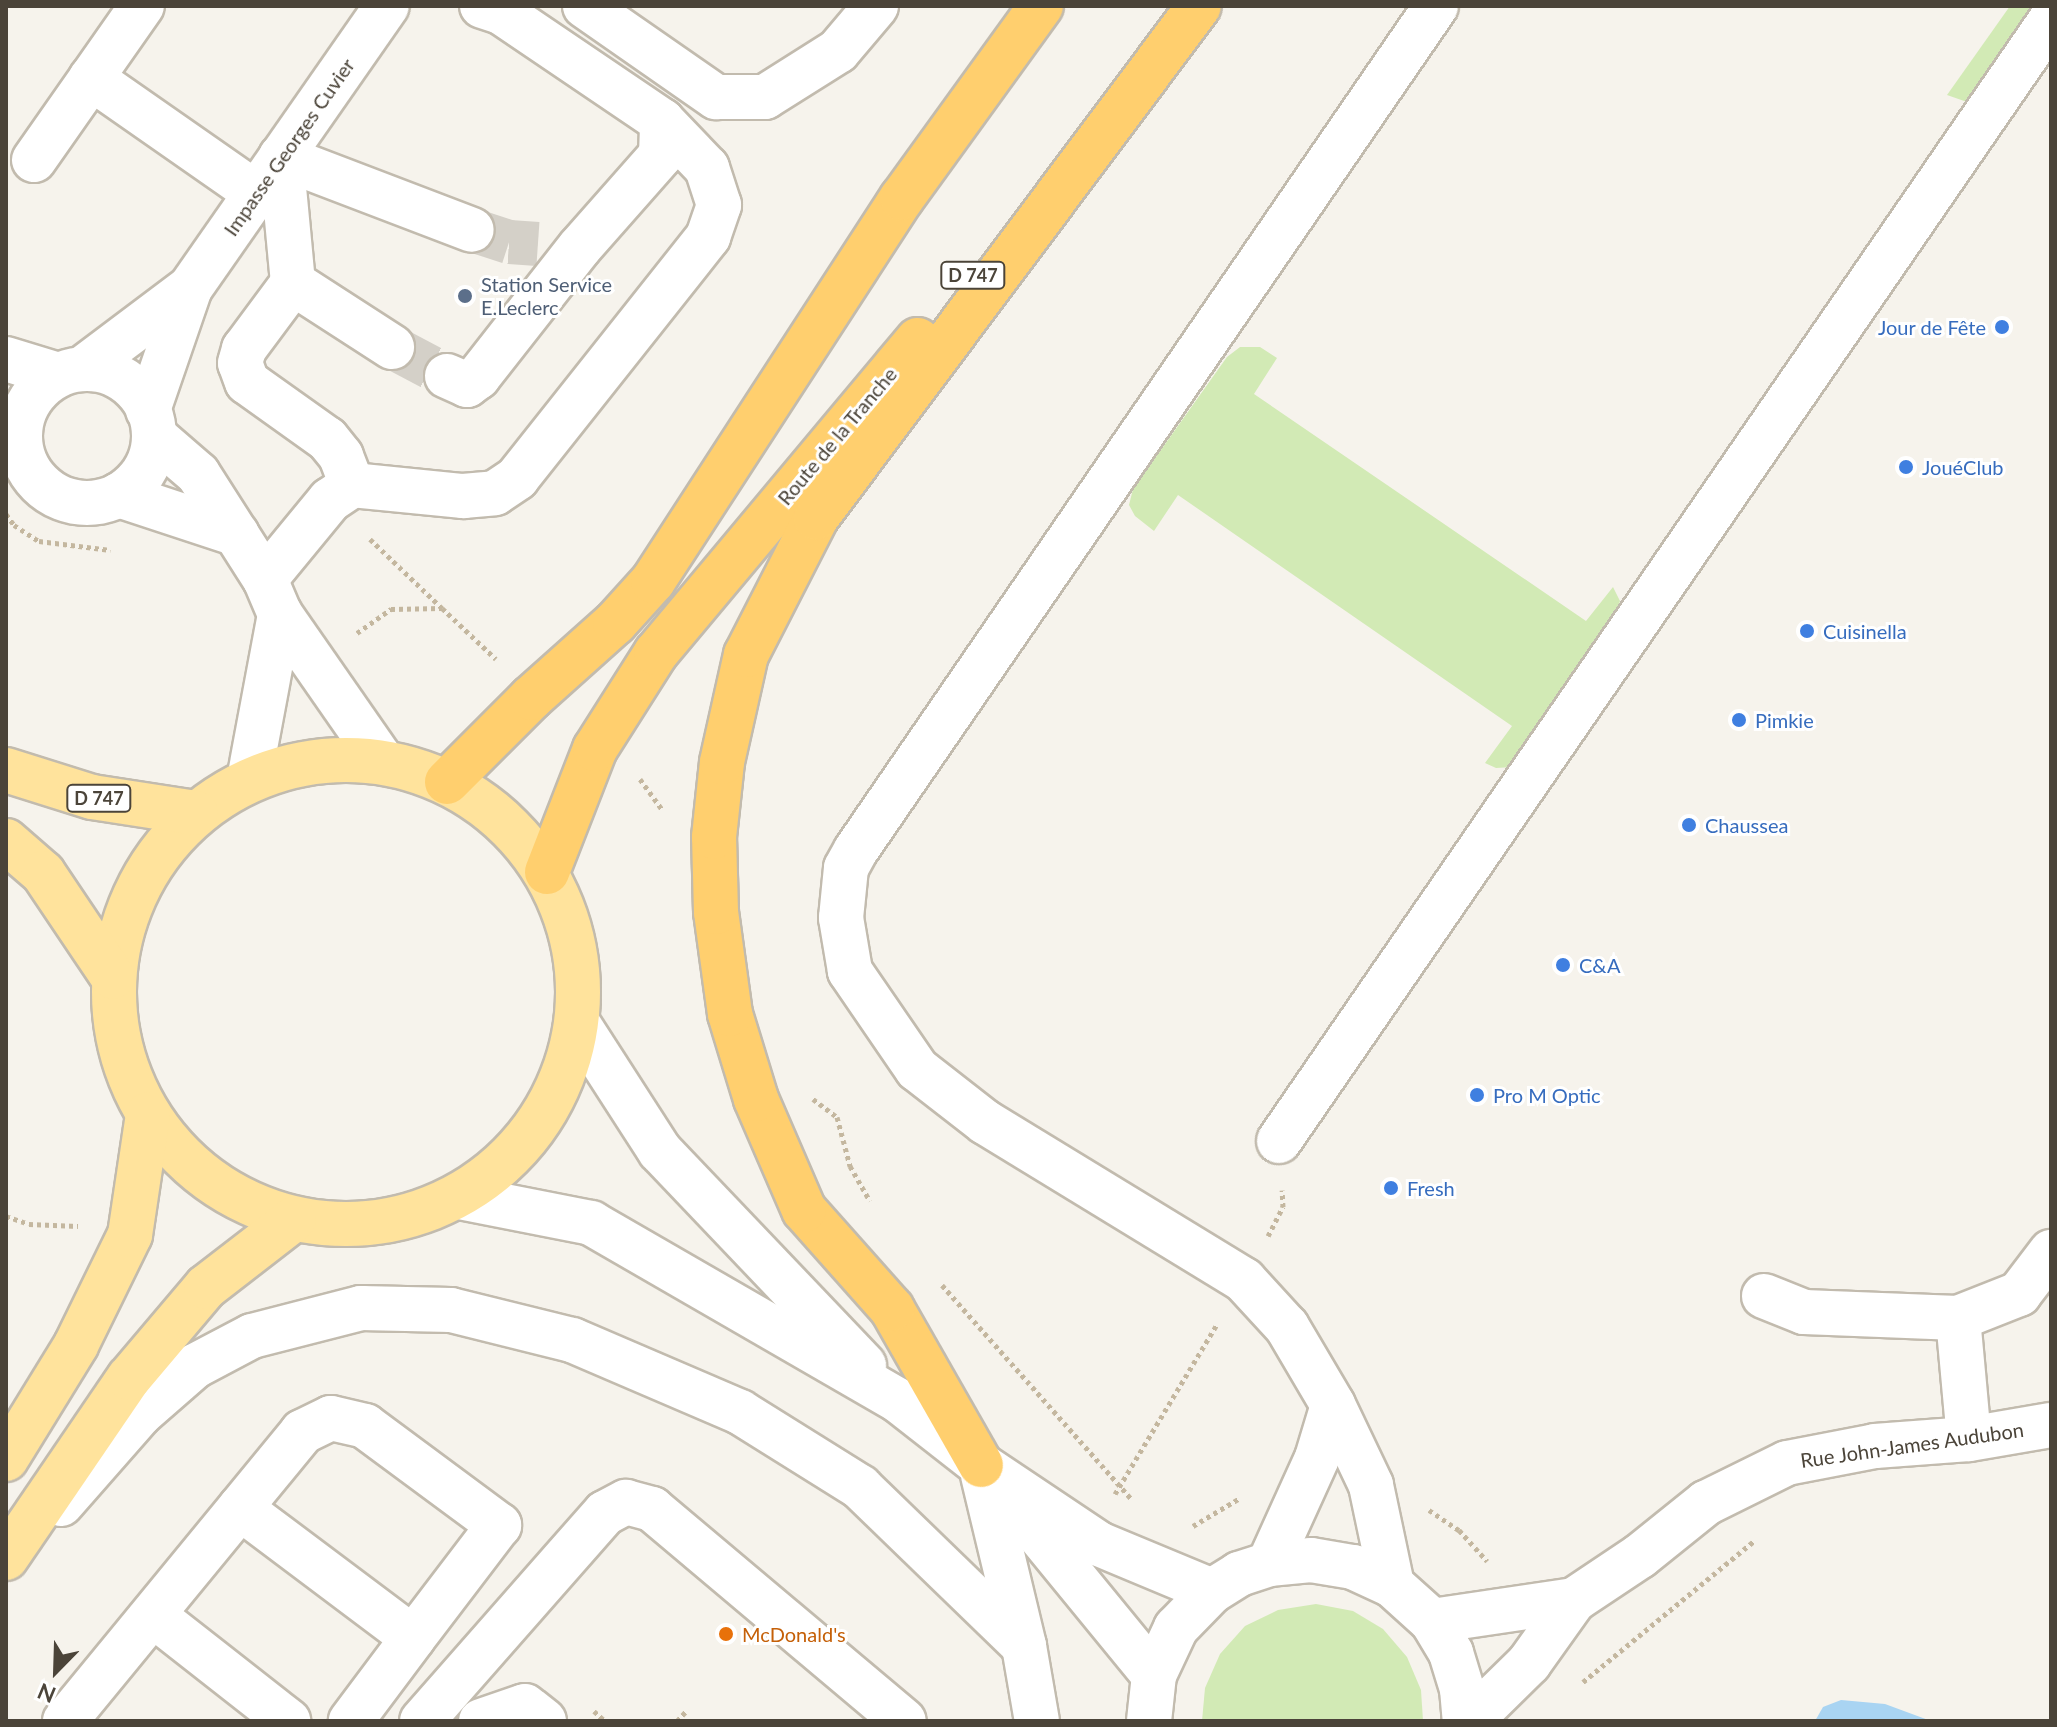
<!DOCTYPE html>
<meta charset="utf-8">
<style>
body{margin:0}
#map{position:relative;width:2057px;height:1727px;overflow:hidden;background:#f6f3ec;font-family:Lato,sans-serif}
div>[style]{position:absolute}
.green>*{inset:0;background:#d2eab5}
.water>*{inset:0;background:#a9d4f2}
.minor-tunnel>*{height:44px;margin-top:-22px;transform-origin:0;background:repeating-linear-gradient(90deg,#d4d0c8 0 44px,transparent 0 66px)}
.path>*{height:5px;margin-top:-2.5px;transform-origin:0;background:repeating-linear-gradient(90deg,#c4b79f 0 4px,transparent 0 8px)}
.roads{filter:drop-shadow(2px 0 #c2bbae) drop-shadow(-2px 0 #c2bbae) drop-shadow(0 2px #c2bbae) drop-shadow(0 -2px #c2bbae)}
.minor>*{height:44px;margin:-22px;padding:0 22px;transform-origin:22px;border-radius:22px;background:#fff}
.minor>.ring{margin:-22px;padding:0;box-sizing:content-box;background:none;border:44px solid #fff;border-radius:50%}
.major>*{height:44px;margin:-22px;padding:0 22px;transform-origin:22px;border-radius:22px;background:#ffe39c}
.major>.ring{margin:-22px;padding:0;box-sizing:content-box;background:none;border:44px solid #ffe39c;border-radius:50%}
.highway>*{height:44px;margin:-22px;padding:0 22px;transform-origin:22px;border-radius:22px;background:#ffcf6e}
.dots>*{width:22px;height:22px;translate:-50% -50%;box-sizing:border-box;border:4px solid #fff;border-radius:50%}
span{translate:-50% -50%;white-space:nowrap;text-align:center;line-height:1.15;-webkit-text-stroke:6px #fff;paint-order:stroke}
.shield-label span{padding:2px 6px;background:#fff;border:2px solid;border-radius:6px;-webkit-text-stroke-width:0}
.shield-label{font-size:18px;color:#4b4439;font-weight:700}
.street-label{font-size:20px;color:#4b4439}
.service-label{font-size:20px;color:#4e5e75}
.left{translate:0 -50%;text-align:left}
.shop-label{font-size:20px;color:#366cbe}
.right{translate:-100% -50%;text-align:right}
.food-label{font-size:20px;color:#c56008}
.frame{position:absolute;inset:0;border:8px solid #4b4439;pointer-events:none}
.north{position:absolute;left:16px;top:1631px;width:80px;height:80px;-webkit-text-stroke:6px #fff;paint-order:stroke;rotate:203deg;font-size:22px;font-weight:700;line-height:32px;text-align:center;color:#4b4439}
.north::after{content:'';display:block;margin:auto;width:28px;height:36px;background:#4b4439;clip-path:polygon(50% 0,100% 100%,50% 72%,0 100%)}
</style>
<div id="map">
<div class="green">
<div style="clip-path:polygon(2010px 6px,2037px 6px,1967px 102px,1947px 95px)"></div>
<div style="clip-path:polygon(1240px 347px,1260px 347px,1277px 358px,1254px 394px,1586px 621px,1613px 587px,1620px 601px,1616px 613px,1513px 767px,1496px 768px,1485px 763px,1512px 726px,1178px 495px,1154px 531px,1135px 516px,1129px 505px,1133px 489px,1227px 357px)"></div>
<div style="clip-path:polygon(1316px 1604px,1353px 1611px,1383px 1629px,1407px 1657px,1421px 1690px,1423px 1721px,1202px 1721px,1205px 1688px,1220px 1654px,1245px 1626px,1278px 1610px)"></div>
</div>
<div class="water">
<div style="clip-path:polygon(1841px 1700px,1885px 1704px,1931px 1721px,1815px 1721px,1823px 1707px)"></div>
</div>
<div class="minor-tunnel">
<div style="left:472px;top:230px;width:39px;rotate:18deg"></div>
<div style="left:509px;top:242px;width:29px;rotate:4deg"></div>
<div style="left:392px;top:347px;width:62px;rotate:27.8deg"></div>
</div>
<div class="path">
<div style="left:6px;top:514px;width:14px;rotate:54deg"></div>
<div style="left:14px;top:525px;width:30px;rotate:33deg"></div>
<div style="left:39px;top:541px;width:72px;rotate:7.2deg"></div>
<div style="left:370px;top:539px;width:100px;rotate:43.8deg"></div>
<div style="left:357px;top:633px;width:42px;rotate:-35.2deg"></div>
<div style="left:391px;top:609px;width:51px;rotate:-1.1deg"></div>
<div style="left:442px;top:608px;width:74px;rotate:43.4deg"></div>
<div style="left:640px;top:779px;width:37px;rotate:54deg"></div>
<div style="left:813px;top:1099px;width:30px;rotate:37deg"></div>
<div style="left:837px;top:1117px;width:51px;rotate:75.1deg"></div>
<div style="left:850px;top:1166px;width:40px;rotate:60.3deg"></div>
<div style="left:6px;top:1216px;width:24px;rotate:19deg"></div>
<div style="left:29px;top:1224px;width:49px;rotate:2.3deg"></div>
<div style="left:1268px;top:1236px;width:33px;rotate:-63deg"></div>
<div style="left:1283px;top:1207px;width:17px;rotate:-93deg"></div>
<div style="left:942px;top:1285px;width:286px;rotate:48.5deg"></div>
<div style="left:1115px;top:1494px;width:198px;rotate:-59deg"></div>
<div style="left:1429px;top:1510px;width:36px;rotate:34deg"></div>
<div style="left:1459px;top:1530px;width:42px;rotate:47.9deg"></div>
<div style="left:1193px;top:1526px;width:55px;rotate:-30.8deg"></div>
<div style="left:1583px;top:1682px;width:222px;rotate:-39.5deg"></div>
<div style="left:594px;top:1711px;width:15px;rotate:42deg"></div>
<div style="left:609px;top:1721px;width:4px"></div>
<div style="left:677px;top:1721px;width:16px;rotate:-47deg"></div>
</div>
<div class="roads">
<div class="minor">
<div style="left:585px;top:6px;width:160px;rotate:34.8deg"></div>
<div style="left:716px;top:97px;width:49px"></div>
<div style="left:765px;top:97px;width:86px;rotate:-32.2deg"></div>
<div style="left:838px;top:51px;width:59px;rotate:-49.8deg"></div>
<div style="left:91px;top:78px;width:201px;rotate:34.9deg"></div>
<div style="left:34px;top:160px;width:188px;rotate:-55deg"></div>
<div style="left:293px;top:283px;width:127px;rotate:-95.4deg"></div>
<div style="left:281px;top:157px;width:204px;rotate:20.9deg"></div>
<div style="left:6px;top:359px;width:54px;rotate:17.1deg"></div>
<div style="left:82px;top:369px;width:135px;rotate:-36.9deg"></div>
<div class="ring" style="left:20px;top:369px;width:90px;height:90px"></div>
<div style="left:447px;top:376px;width:22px;rotate:24deg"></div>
<div style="left:467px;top:385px;width:14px;rotate:-36deg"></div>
<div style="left:478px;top:377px;width:165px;rotate:-51.9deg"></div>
<div style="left:580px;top:247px;width:123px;rotate:-48.6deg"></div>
<div style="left:661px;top:155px;width:34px;rotate:-88deg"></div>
<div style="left:148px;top:410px;width:129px;rotate:-71deg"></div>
<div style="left:190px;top:288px;width:344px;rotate:-55.1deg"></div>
<div style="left:154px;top:436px;width:58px;rotate:40.8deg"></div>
<div style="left:198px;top:474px;width:125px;rotate:57.5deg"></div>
<div style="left:265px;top:579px;width:38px;rotate:67deg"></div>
<div style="left:280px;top:614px;width:179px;rotate:55.2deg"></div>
<div style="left:352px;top:485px;width:31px;rotate:-111deg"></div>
<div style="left:341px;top:456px;width:22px;rotate:-129deg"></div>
<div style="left:327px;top:439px;width:98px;rotate:-144.5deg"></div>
<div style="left:247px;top:382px;width:20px;rotate:-110deg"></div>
<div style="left:240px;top:363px;width:15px;rotate:-74deg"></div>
<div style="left:244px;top:349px;width:82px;rotate:-53.4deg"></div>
<div style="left:293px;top:283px;width:118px;rotate:32.9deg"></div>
<div style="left:119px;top:495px;width:124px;rotate:18.3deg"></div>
<div style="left:265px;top:579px;width:102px;rotate:-50.6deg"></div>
<div style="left:330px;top:500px;width:27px;rotate:-34deg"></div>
<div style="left:352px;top:485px;width:112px;rotate:5.7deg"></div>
<div style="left:463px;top:496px;width:32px;rotate:-5deg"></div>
<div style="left:495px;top:493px;width:27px;rotate:-34deg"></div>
<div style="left:517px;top:478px;width:308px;rotate:-51.6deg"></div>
<div style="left:708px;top:237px;width:34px;rotate:-71deg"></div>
<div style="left:719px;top:205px;width:39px;rotate:-108deg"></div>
<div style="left:707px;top:168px;width:65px;rotate:-133.8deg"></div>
<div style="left:662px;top:121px;width:194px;rotate:-145.9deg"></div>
<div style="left:501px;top:12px;width:20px;rotate:-162deg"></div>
<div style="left:249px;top:780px;width:169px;rotate:-79.4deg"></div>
<div style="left:578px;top:1024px;width:151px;rotate:57.2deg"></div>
<div style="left:660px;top:1151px;width:296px;rotate:46.4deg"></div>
<div style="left:1279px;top:1141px;width:1361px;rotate:-55.45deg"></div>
<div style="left:459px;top:1197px;width:135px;rotate:11.1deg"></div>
<div style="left:591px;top:1223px;width:356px;rotate:30deg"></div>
<div style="left:899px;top:1401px;width:104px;rotate:38deg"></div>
<div style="left:981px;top:1465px;width:142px;rotate:33.8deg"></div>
<div style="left:1099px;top:1544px;width:122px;rotate:22.6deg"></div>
<div style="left:1764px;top:1296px;width:43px;rotate:21.8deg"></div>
<div style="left:1804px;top:1312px;width:154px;rotate:2.2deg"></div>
<div style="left:1958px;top:1318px;width:66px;rotate:-21.5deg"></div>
<div style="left:2019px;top:1294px;width:53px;rotate:-52.7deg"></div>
<div style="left:1958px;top:1318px;width:121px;rotate:84.8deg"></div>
<div style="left:983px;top:1475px;width:176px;rotate:76.5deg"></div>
<div style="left:1024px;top:1646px;width:76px;rotate:80.2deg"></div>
<div style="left:1013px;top:1503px;width:222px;rotate:50.7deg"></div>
<div style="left:61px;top:1504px;width:120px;rotate:-48.7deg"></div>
<div style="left:140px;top:1414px;width:73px;rotate:-41.1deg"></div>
<div style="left:195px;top:1366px;width:64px;rotate:-27.8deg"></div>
<div style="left:252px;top:1336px;width:113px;rotate:-14.4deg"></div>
<div style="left:361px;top:1308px;width:90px;rotate:1.3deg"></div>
<div style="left:451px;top:1310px;width:125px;rotate:13.9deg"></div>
<div style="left:572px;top:1340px;width:183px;rotate:23.2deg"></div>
<div style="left:740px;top:1412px;width:142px;rotate:32deg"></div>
<div style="left:860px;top:1487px;width:228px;rotate:44.1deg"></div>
<div style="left:240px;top:1508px;width:216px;rotate:36.9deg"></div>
<div style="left:413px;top:1638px;width:104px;rotate:126.8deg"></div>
<div style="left:1269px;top:1564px;width:116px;rotate:-65.6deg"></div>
<div style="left:1317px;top:1458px;width:55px;rotate:-73.2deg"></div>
<div style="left:1392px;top:1585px;width:102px;rotate:-101.9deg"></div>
<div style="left:1371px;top:1485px;width:89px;rotate:-115.4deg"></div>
<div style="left:1333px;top:1405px;width:91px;rotate:-120.5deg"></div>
<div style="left:1287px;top:1327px;width:64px;rotate:-132.5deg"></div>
<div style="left:1244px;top:1280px;width:303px;rotate:-148.6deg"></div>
<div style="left:985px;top:1122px;width:86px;rotate:-142.1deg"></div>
<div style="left:917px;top:1069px;width:119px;rotate:-124.4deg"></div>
<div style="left:850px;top:971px;width:54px;rotate:-99.6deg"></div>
<div style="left:841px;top:918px;width:50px;rotate:-84.3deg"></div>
<div style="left:846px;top:868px;width:21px;rotate:-61deg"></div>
<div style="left:856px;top:850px;width:1024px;rotate:-55.5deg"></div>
<div style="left:153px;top:1615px;width:172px;rotate:38.1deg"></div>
<div style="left:1432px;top:1621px;width:144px;rotate:-8.4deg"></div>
<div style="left:65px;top:1721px;width:374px;rotate:-50.6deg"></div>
<div style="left:302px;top:1432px;width:32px;rotate:-26deg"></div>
<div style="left:331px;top:1418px;width:35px;rotate:13deg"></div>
<div style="left:365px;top:1426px;width:167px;rotate:36.5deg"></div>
<div style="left:499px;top:1525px;width:142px;rotate:127.3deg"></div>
<div style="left:422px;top:1721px;width:277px;rotate:-48.7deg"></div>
<div style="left:605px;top:1513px;width:24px;rotate:-28deg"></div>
<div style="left:626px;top:1502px;width:27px;rotate:15deg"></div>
<div style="left:652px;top:1509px;width:329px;rotate:40.1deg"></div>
<div style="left:481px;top:1721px;width:46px;rotate:-18.8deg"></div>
<div style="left:525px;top:1706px;width:24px;rotate:38deg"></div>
<div style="left:1149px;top:1721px;width:46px;rotate:-83.8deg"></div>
<div style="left:1154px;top:1675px;width:52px;rotate:-64.9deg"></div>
<div style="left:1176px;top:1628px;width:52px;rotate:-45.8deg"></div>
<div style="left:1212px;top:1591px;width:32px;rotate:-32deg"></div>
<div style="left:1239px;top:1574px;width:32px;rotate:-18deg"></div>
<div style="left:1269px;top:1564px;width:42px;rotate:-5.4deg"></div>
<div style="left:1311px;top:1560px;width:43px;rotate:9.5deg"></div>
<div style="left:1353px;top:1567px;width:43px;rotate:24.8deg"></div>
<div style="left:1392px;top:1585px;width:54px;rotate:42deg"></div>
<div style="left:1432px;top:1621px;width:37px;rotate:59deg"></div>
<div style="left:1451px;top:1653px;width:38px;rotate:73deg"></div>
<div style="left:1462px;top:1689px;width:32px;rotate:85deg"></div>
<div style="left:1470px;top:1721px;width:83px;rotate:-44.5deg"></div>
<div style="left:1529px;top:1663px;width:77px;rotate:-54.5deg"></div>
<div style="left:1574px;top:1600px;width:79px;rotate:-33.7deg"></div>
<div style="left:1640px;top:1556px;width:85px;rotate:-38.8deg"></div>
<div style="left:1706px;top:1503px;width:90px;rotate:-26.3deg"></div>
<div style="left:1787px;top:1463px;width:90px;rotate:-10.9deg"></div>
<div style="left:1875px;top:1446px;width:94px;rotate:-4.3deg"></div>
<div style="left:1969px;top:1439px;width:83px;rotate:-9.7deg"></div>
</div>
<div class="major">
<div class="ring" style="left:114px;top:760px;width:420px;height:420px"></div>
<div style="left:6px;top:770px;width:90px;rotate:17.4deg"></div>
<div style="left:92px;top:797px;width:105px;rotate:8.7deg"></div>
<div style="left:6px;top:841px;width:49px;rotate:40.9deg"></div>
<div style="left:43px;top:873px;width:125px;rotate:56.1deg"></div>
<div style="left:6px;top:1459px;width:134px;rotate:-58.4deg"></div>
<div style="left:76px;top:1345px;width:123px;rotate:-63.9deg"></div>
<div style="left:130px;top:1235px;width:122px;rotate:-81.5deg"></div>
<div style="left:6px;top:1558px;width:218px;rotate:-55.7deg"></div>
<div style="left:129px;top:1378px;width:119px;rotate:-49.8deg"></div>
<div style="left:206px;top:1287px;width:111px;rotate:-37.7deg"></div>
</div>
<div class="highway">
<div style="left:447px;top:782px;width:119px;rotate:-45deg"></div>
<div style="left:531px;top:698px;width:113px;rotate:-41.8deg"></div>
<div style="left:615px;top:623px;width:57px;rotate:-47.9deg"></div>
<div style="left:653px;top:581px;width:457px;rotate:-57deg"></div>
<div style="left:902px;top:198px;width:237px;rotate:-54.1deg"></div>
<div style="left:547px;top:872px;width:132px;rotate:-68.7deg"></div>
<div style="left:595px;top:749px;width:114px;rotate:-57.6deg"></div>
<div style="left:656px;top:653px;width:408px;rotate:-50.1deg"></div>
<div style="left:981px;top:1465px;width:180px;rotate:-119.7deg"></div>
<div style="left:892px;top:1309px;width:132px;rotate:-131.6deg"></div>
<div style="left:804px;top:1210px;width:121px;rotate:-113.4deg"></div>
<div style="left:756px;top:1099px;width:89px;rotate:-107deg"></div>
<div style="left:730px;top:1014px;width:103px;rotate:-97.8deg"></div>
<div style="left:716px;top:912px;width:75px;rotate:-91.5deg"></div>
<div style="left:714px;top:837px;width:75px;rotate:-83.9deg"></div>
<div style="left:722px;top:762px;width:110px;rotate:-77.4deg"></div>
<div style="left:746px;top:655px;width:154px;rotate:-62.9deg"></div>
<div style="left:816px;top:518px;width:639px;rotate:-53.2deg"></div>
</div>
</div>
<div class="dots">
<div style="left:465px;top:296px;background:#5c6f8a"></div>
<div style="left:2002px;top:327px;background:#3f7fe0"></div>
<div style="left:1906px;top:467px;background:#3f7fe0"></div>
<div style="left:1807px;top:631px;background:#3f7fe0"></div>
<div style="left:1739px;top:720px;background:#3f7fe0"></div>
<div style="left:1689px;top:825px;background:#3f7fe0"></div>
<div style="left:1563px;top:965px;background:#3f7fe0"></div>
<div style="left:1477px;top:1095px;background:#3f7fe0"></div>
<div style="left:1391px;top:1188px;background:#3f7fe0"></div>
<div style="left:726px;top:1634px;background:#e8710a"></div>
</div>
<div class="shield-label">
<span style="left:973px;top:275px">D 747</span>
<span style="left:99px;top:798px">D 747</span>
</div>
<div class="street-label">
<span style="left:289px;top:147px;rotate:-55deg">Impasse Georges Cuvier</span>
<span style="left:837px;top:436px;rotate:-50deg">Route de la Tranche</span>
<span style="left:1912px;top:1445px;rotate:-8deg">Rue John-James Audubon</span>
</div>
<div class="service-label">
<span class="left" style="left:481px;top:296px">Station Service<br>E.Leclerc</span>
</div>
<div class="shop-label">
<span class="right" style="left:1986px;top:327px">Jour de Fête</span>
<span class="left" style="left:1922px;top:467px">JouéClub</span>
<span class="left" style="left:1823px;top:631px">Cuisinella</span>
<span class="left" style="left:1755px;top:720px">Pimkie</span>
<span class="left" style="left:1705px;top:825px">Chaussea</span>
<span class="left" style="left:1579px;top:965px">C&amp;A</span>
<span class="left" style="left:1493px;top:1095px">Pro M Optic</span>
<span class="left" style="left:1407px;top:1188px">Fresh</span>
</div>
<div class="food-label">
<span class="left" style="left:742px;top:1634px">McDonald's</span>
</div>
<div class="frame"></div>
<div class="north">N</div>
</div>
